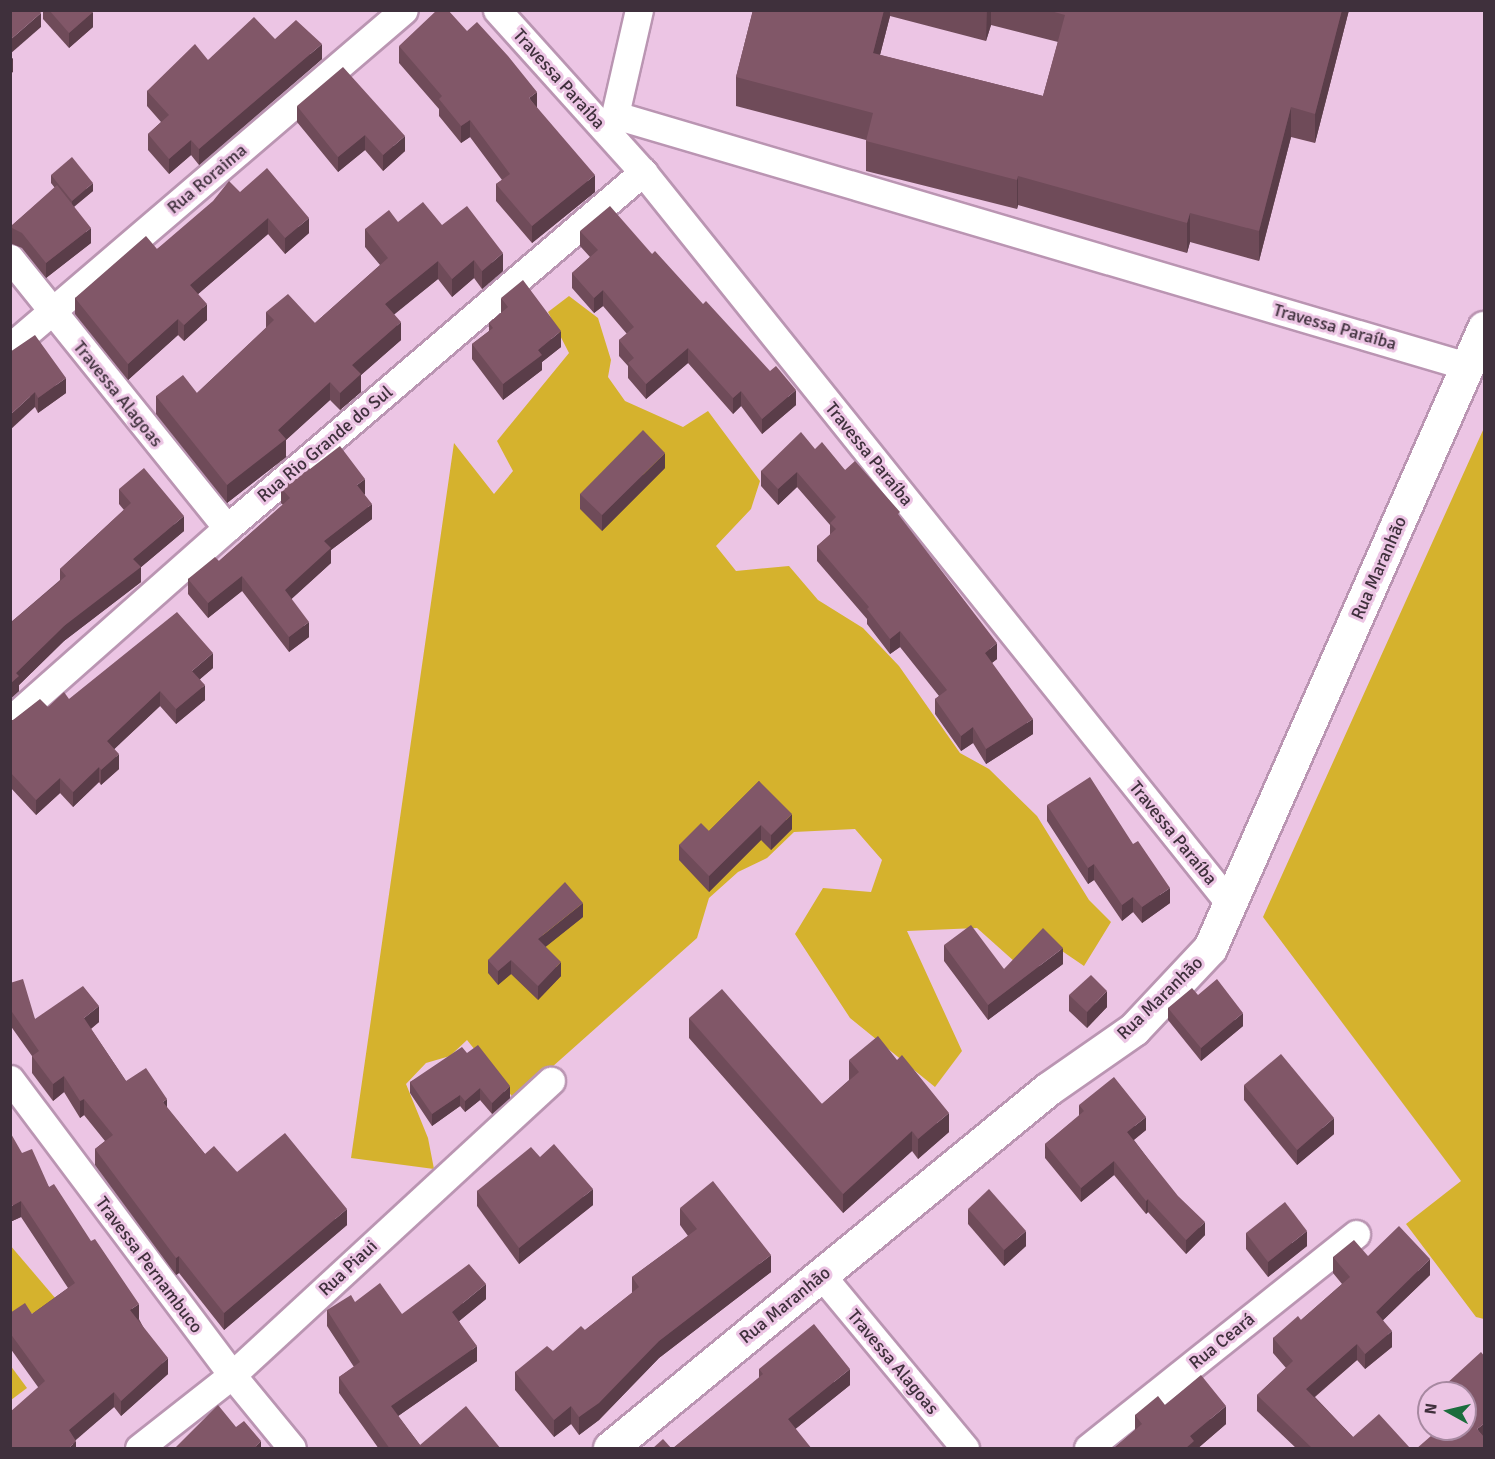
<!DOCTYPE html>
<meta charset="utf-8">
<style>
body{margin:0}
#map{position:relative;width:1495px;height:1459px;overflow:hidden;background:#ecc5e4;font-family:Signika,sans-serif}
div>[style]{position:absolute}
.green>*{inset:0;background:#d5b22d}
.roads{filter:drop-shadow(2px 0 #ba95b2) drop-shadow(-2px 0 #ba95b2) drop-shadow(0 2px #ba95b2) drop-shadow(0 -2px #ba95b2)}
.street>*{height:27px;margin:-13.5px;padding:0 13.5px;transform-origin:13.5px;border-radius:13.5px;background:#fff}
.secondary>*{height:33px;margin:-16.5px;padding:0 16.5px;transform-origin:16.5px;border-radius:16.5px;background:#fff}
.wall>*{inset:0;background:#6f4b59}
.shaded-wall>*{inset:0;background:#5a3d49}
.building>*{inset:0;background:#815768}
span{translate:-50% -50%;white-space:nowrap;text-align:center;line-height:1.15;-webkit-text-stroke:6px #ecc5e4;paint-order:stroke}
.street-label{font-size:18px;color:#3f303c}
.frame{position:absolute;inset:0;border:12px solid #3f303c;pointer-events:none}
.north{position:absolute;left:1417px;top:1381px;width:60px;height:60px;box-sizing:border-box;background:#ecc5e4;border:2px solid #a789a1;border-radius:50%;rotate:278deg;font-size:16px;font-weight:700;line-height:24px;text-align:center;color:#3f303c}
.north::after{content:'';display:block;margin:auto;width:21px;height:27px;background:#1b6d3d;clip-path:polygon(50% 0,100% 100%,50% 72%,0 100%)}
</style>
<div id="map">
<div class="green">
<div style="clip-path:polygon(569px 296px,598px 318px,611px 360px,608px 377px,625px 401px,683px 427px,708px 411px,760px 481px,751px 509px,716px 546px,736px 571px,789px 566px,818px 600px,863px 628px,899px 666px,960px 753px,989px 769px,1037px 816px,1089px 900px,1111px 922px,1084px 966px,1040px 936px,1015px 962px,977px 928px,907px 931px,962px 1051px,935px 1087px,850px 1018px,795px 934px,823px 888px,871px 892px,882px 860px,855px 829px,794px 832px,767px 858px,738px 872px,709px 898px,697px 938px,515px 1100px,467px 1040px,450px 1056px,426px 1063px,406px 1084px,428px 1138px,434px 1169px,351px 1158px,454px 443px,494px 494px,513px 471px,497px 441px,569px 353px,548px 312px)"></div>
<div style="clip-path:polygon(1484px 428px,1484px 1319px,1476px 1317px,1406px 1224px,1461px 1181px,1263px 917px)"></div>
<div style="clip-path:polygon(10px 1245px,56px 1299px,41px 1311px,11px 1319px)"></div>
<div style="clip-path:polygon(10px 1365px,27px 1388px,11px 1400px,10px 1400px)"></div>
</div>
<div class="roads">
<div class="street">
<div style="left:497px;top:10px;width:218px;rotate:48deg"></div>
<div style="left:643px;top:172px;width:940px;rotate:51.26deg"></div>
<div style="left:615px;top:115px;width:888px;rotate:16.42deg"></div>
<div style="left:611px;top:132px;width:125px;rotate:-77.1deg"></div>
<div style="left:10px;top:258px;width:346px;rotate:51.2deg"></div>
<div style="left:10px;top:347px;width:518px;rotate:-40.54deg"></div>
<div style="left:10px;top:720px;width:290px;rotate:-41.5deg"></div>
<div style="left:227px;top:528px;width:548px;rotate:-40.56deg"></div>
<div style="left:10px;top:1079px;width:370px;rotate:53.1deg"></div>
<div style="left:232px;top:1375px;width:94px;rotate:50.6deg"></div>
<div style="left:822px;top:1276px;width:224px;rotate:50.3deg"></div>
<div style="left:139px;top:1448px;width:118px;rotate:-38.1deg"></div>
<div style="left:232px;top:1375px;width:434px;rotate:-42.7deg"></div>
<div style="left:1088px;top:1448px;width:343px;rotate:-38.6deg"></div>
</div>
<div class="secondary">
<div style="left:610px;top:1448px;width:566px;rotate:-39.34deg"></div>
<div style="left:1048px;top:1089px;width:105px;rotate:-34.9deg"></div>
<div style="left:1134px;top:1029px;width:111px;rotate:-46.8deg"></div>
<div style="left:1210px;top:948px;width:678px;rotate:-66.16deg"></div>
</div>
</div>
<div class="wall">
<div style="clip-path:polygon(43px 10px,92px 10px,93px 27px,69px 48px,43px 19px)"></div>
<div style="clip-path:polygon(evenodd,753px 10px,1349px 10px,1315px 143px,1291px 137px,1259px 261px,1190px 242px,1187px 253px,1018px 205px,1017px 209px,866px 171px,866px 140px,736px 106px,736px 77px,753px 10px,890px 16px,986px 41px,991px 25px,1058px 42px,1043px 96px,880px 55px,890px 16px)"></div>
<div style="clip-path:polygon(275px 39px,322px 59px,199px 165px,191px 155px,169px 174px,148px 150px,148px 134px,161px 122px,147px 106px,147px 91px,208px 60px)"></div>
<div style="clip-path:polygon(399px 46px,537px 108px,595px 192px,532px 243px,496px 201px,496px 184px,502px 180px,470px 137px,461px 143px,439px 116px,439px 109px,399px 63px)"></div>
<div style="clip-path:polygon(297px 106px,405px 151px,383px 171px,365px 150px,338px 172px,297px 122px)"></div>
<div style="clip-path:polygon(51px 175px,93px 191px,74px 207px,91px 243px,46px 278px,22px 248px,10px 243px,10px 227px,55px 188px,51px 183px)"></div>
<div style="clip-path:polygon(240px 192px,309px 233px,285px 254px,268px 234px,198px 294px,207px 320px,184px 341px,178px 335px,128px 380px,75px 314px,75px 298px,157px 249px)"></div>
<div style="clip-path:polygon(398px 222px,442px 225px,503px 271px,482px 289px,474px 278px,452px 297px,438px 279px,394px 314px,401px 340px,361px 375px,361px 392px,340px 410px,330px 400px,286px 440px,286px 457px,227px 503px,156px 414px,156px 396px,197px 393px,266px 328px,266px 312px,315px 323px,380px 265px,365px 247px,365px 229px)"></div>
<div style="clip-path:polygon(580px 231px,652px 254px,796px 405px,762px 434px,741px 406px,733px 414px,688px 363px,646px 399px,628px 378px,628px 366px,619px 356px,619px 340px,627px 334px,603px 306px,594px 313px,572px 288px,572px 273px,590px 257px,580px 246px)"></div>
<div style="clip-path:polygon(501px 298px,561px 347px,542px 362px,542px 370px,503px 400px,472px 359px,472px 344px,489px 331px,489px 323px,501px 313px)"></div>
<div style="clip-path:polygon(10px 352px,66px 393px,38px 413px,35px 407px)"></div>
<div style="clip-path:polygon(815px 449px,845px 470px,900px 518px,997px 659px,992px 663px,1033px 734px,986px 764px,973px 743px,961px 751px,935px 714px,935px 699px,939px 696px,900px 647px,890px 654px,867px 624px,867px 619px,817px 561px,817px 546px,830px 535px,830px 525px,797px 487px,778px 505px,761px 486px,761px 471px)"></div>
<div style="clip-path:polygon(665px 468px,602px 531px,580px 509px,580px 494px)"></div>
<div style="clip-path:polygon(310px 469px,365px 494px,364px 495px,372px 519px,331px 550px,331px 563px,291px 599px,309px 637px,289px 652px,242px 591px,208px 618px,188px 594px,188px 579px,219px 561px,283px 505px,281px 503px,281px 488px)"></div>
<div style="clip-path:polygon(119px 489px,184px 531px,141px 567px,141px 582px,64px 641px,19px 685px,19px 691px,10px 699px,10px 623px,60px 580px,60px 569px,124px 510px,119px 504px)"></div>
<div style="clip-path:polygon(213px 668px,200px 679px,205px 700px,176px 724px,160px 706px,114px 749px,119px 769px,101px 785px,99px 782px,73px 807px,60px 793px,36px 815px,10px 787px,10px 720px,13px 720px,69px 699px)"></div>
<div style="clip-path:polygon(759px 781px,792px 829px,771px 850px,761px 840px,709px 892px,679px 860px,679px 845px,709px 831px)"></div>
<div style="clip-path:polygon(1047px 805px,1170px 903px,1142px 923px,1133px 912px,1122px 921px,1094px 880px,1088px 884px,1047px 821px)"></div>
<div style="clip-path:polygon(583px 917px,545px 947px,561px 976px,538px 1000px,511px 974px,498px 985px,488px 973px,488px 960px)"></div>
<div style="clip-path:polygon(944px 945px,1004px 969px,1063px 964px,988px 1020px,944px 961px)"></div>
<div style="clip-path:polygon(10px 983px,35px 1019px,99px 1022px,91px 1029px,126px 1081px,167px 1108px,205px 1154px,237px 1172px,347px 1225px,224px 1330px,179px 1273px,176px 1275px,95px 1165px,95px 1149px,105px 1141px,84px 1115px,80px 1118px,64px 1092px,53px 1101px,32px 1073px,32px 1056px,10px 1025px)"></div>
<div style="clip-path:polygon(1069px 995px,1107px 1007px,1087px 1028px,1069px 1011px)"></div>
<div style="clip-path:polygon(1198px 995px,1243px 1026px,1201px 1061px,1168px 1020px,1168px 1008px)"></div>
<div style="clip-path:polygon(689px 1018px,822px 1104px,849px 1080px,849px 1060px,949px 1132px,918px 1159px,912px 1151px,843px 1213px,689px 1038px)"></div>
<div style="clip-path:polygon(467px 1053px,510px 1098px,492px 1114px,480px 1100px,465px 1112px,460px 1106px,432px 1126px,410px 1093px,410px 1082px)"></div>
<div style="clip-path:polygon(1244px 1085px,1334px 1134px,1297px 1165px,1244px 1100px)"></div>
<div style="clip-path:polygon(1079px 1105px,1146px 1130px,1134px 1140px,1205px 1235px,1186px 1254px,1148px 1212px,1146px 1214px,1114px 1175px,1081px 1202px,1045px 1158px,1045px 1144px,1079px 1116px)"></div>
<div style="clip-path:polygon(22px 1153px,49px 1187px,139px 1319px,168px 1374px,121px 1416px,114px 1407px,75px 1440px,76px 1449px,38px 1387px,10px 1348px,10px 1313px,32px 1314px,68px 1288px,21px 1217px,10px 1222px)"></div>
<div style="clip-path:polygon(540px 1157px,593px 1205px,519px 1264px,477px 1206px,477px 1191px)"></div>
<div style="clip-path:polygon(680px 1208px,771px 1272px,659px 1358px,599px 1420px,579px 1435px,571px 1424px,554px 1437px,515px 1390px,515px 1372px,553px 1351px,585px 1330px,632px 1293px,632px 1277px,688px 1236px,680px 1225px)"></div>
<div style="clip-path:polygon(968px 1209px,1026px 1246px,1004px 1266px,968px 1224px)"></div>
<div style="clip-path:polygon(1246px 1233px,1307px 1246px,1268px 1277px,1246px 1249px)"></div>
<div style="clip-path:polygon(1368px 1256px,1430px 1275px,1383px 1320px,1392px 1347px,1365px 1369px,1357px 1360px,1315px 1397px,1353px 1437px,1410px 1449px,1297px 1449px,1257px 1411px,1257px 1395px,1286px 1368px,1273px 1353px,1273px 1338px,1301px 1320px,1342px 1284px,1333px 1273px,1333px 1257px)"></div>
<div style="clip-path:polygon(486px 1299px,459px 1321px,477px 1361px,398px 1416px,420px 1445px,501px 1449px,379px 1449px,339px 1393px,339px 1377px,354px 1367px,327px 1326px,327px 1310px,402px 1314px)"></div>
<div style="clip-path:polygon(1485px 1357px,1465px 1429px,1465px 1393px,1445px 1393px,1445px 1385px)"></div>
<div style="clip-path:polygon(759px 1369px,850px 1385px,795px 1429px,672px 1449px,759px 1378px)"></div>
<div style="clip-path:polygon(1165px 1405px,1226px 1424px,1197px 1449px,1113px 1449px,1135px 1430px,1135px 1415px)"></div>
</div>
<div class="shaded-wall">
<div style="clip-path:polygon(884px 10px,890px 10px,890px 16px,873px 82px,873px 53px)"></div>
<div style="clip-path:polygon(987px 10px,991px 10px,991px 25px,986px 41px)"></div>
<div style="clip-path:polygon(1342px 10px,1349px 10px,1315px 143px,1315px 114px)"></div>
<div style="clip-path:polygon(93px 12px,93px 27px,69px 48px,69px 33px)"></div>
<div style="clip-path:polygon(41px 13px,41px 27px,10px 54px,10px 40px)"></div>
<div style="clip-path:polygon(322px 44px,322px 59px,199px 165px,199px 149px)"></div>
<div style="clip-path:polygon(13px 58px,13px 72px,10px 74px,10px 60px)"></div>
<div style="clip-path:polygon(537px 92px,537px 109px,529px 98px)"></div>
<div style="clip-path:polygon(1291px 107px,1291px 137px,1259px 261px,1259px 231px)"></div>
<div style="clip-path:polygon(470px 120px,470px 137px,461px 143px,461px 126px)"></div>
<div style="clip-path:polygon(365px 135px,365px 150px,338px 172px,338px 157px)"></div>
<div style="clip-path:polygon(405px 136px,405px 151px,383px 171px,383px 155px)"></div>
<div style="clip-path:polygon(191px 140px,191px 155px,169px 174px,169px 159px)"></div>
<div style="clip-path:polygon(595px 175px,595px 192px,532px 243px,532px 226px)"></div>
<div style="clip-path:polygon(1018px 176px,1018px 205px,1017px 209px,1017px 180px)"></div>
<div style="clip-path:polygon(93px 183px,93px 191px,72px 208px,72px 201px)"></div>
<div style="clip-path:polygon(1190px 213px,1190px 242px,1187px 253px,1187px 223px)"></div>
<div style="clip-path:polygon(268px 218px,268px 234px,190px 301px,190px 285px)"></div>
<div style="clip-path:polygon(309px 218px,309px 233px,285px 254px,285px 238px)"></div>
<div style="clip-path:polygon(91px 228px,91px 243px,46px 278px,46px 263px)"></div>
<div style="clip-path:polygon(503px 253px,503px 271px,482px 289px,482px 271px)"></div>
<div style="clip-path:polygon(474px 260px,474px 278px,452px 297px,452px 279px)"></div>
<div style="clip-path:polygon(438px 261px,438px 279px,385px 322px,385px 304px)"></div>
<div style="clip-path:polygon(603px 290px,603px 306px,594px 313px,594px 298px)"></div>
<div style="clip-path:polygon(207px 304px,207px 320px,184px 341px,184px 325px)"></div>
<div style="clip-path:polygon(178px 319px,178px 335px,128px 380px,128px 364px)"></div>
<div style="clip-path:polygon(401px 322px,401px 340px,361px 375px,361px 392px,340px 410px,340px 393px,352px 365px)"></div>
<div style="clip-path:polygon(561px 331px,561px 347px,542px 362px,542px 370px,503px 400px,503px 384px,538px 350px)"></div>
<div style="clip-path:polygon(688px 348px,688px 363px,646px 399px,646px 384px)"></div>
<div style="clip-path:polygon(66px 378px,66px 393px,38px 413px,38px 398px)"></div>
<div style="clip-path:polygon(330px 382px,330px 400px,286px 440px,286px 457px,227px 503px,227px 485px,278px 430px)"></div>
<div style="clip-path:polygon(796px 390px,796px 405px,762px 434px,762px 419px)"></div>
<div style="clip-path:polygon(741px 391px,741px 406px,733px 414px,733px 398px)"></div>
<div style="clip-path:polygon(35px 392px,35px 407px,10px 430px,10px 415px)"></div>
<div style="clip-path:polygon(665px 453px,665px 468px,602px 531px,602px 515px)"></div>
<div style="clip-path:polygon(797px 472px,797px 487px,778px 505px,778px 489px)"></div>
<div style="clip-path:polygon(365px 479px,365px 494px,357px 500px,357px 485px)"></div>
<div style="clip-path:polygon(372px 504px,372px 519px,331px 550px,331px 563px,285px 605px,285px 590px,324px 541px)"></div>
<div style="clip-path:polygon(184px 516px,184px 531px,140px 568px,141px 567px,141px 582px,64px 641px,19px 685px,19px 691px,10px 699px,10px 684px,16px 673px,133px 559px)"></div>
<div style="clip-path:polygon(242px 576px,242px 591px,208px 618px,208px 603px)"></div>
<div style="clip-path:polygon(309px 622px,309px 637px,289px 652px,289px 637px)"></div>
<div style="clip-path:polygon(900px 631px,900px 647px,890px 654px,890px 639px)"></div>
<div style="clip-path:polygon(997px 643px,997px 659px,985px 668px,985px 653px)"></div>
<div style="clip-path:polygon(213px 653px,213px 668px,192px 686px,192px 671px)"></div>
<div style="clip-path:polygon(205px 685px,205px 700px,176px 724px,176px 709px)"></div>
<div style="clip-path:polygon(160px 691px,160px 706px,107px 756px,107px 741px)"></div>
<div style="clip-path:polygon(1033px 719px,1033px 734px,986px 764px,986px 749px)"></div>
<div style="clip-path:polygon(973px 727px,973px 743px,961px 751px,961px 736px)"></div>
<div style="clip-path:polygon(119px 754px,119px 769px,101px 785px,101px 770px)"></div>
<div style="clip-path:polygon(99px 767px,99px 782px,73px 807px,73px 792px)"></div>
<div style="clip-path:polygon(60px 778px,60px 793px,36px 815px,36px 800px)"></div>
<div style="clip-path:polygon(792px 814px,792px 829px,771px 850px,771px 835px)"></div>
<div style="clip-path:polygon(761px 825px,761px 840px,709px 892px,709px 876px)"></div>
<div style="clip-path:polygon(12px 856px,12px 872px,10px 873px,10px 857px)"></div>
<div style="clip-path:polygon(1094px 864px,1094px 880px,1088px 884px,1088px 868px)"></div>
<div style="clip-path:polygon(1170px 888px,1170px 903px,1142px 923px,1142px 907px)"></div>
<div style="clip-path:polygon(1133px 897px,1133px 912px,1122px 921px,1122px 905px)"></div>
<div style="clip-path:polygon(583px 903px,583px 917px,538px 953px,538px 939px)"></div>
<div style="clip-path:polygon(1063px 948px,1063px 964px,988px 1020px,988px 1005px)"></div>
<div style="clip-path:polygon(511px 960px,511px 974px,498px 985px,498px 971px)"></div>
<div style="clip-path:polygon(561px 962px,561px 976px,538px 1000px,538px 986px)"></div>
<div style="clip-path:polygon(1107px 991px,1107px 1007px,1087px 1028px,1087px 1012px)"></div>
<div style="clip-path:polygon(99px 1006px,99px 1022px,84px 1034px,84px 1018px)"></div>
<div style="clip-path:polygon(1243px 1013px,1243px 1026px,1201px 1061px,1201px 1048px)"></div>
<div style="clip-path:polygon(64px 1076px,64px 1092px,53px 1101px,53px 1084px)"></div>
<div style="clip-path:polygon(510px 1086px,510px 1098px,492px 1114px,492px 1103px)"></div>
<div style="clip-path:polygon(480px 1088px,480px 1100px,465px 1112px,465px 1101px)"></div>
<div style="clip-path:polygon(460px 1095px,460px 1106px,432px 1126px,432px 1114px)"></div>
<div style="clip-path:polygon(84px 1099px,84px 1115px,80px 1118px,80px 1101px)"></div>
<div style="clip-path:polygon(167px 1099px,167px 1116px,163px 1102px)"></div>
<div style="clip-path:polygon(949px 1113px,949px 1132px,918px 1159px,918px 1139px)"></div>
<div style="clip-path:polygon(1146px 1117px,1146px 1130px,1127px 1145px,1127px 1132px)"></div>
<div style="clip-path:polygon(1334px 1118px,1334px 1134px,1297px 1165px,1297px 1150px)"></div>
<div style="clip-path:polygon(912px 1131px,912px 1151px,843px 1213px,843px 1194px)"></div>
<div style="clip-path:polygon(1114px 1161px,1114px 1175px,1081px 1202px,1081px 1188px)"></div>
<div style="clip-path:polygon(593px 1189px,593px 1205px,519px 1264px,519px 1248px)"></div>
<div style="clip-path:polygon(1148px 1199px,1148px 1212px,1146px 1214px,1146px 1201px)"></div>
<div style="clip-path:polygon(21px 1201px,21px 1217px,10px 1222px,10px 1207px)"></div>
<div style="clip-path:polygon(347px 1209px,347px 1225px,224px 1330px,224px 1313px)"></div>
<div style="clip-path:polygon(1205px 1222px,1205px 1235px,1186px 1254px,1186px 1240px)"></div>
<div style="clip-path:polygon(1026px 1231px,1026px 1246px,1004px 1266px,1004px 1250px)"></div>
<div style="clip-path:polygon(1307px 1231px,1307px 1246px,1268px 1277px,1268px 1262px)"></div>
<div style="clip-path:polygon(771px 1255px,771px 1272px,659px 1358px,599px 1420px,579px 1435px,579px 1417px,659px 1341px)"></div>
<div style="clip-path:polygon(179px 1256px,179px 1273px,176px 1275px,176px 1258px)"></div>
<div style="clip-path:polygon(1430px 1259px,1430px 1275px,1376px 1327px,1376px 1312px)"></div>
<div style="clip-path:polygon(486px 1284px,486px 1299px,452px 1327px,452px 1312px)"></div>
<div style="clip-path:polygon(139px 1304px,139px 1319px,130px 1325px,130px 1310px)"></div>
<div style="clip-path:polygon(1392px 1331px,1392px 1347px,1365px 1369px,1365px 1354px)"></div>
<div style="clip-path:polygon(1357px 1344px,1357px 1360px,1306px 1404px,1306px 1389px)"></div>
<div style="clip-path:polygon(477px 1346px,477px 1361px,391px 1421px,391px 1406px)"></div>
<div style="clip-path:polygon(168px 1358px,168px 1374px,121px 1416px,121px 1401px)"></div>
<div style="clip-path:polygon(850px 1369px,850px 1385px,788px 1435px,788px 1419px)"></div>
<div style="clip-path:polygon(114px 1392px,114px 1407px,69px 1446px,69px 1430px)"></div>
<div style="clip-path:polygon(571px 1406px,571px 1424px,554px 1437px,554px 1420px)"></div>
<div style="clip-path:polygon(1226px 1406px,1226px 1424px,1197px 1449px,1185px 1449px,1190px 1436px)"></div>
<div style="clip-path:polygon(1485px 1423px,1485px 1440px,1477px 1429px)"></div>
<div style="clip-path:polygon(76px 1441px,76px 1449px,68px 1449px)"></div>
<div style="clip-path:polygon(261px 1441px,261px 1449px,256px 1449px,256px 1446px)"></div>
</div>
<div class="building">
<div style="clip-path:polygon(10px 10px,39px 10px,41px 13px,10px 40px)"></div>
<div style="clip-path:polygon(49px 10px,92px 10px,93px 12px,69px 33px)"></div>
<div style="clip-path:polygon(437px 10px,448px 10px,467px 31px,477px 22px,508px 56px,537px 92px,529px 98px,595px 175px,532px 226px,496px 184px,510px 174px,470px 120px,461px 126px,439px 99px,442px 96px,399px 46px)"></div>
<div style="clip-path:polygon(753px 10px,884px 10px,873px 53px,1043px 96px,1065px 15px,1047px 10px,1342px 10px,1315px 114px,1291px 107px,1259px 231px,1190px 213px,1187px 223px,1018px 176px,1017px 180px,866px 141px,873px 113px,736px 77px)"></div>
<div style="clip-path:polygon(254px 17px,275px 39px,296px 20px,322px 44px,199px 149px,191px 140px,169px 159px,148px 134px,169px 115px,147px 91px,195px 44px,208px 60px)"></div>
<div style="clip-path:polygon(343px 67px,405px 136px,383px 155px,365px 135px,338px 157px,297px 106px)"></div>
<div style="clip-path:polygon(72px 157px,93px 183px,72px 201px,51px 175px)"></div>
<div style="clip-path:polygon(267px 168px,309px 218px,285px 238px,268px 218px,190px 285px,207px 304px,184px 325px,178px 319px,128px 364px,75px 298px,146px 236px,157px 249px,213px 201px,229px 181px,240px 192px)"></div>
<div style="clip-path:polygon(57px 185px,91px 228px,46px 263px,22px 233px,10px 227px)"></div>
<div style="clip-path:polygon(423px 202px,442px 225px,467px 206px,503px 253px,482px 271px,474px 260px,452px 279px,438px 261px,385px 304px,401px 322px,352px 365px,361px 374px,340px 393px,330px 382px,278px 430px,286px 439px,227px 485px,156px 396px,183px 375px,197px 393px,274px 320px,266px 312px,288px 294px,315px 323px,388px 258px,365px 229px,389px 210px,398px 222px)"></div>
<div style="clip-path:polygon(610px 206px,652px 254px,655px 251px,703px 304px,706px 301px,770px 371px,776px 366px,796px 390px,762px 419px,741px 391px,733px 398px,688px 348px,646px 384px,628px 363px,634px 358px,619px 340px,634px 327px,603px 290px,594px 298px,572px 273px,598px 250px,580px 231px)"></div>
<div style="clip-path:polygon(523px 280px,561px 331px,538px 350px,542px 355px,503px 384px,472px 344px,493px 328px,489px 323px,508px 307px,501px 298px)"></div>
<div style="clip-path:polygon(35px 335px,66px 378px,38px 398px,35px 392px,10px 415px,10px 352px)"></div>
<div style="clip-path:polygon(643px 430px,665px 453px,602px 515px,580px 494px)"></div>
<div style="clip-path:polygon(801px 432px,815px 449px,822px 442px,845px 470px,855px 461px,900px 512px,898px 514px,997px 643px,985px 653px,1033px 719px,986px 749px,973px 727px,961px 736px,935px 699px,947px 690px,900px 631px,890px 639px,867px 609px,869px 607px,817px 546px,836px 529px,830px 523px,836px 517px,797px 472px,778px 489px,761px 471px)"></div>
<div style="clip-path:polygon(340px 446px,365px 479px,357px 485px,372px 504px,324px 541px,331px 548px,285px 590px,309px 622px,289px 637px,242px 576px,208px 603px,188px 579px,215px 557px,219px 561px,290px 498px,281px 488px,307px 466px,310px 469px)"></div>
<div style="clip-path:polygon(144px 468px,184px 516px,133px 559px,141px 567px,64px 626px,16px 673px,19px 676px,10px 684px,10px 623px,66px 576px,60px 569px,131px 503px,119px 489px)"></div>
<div style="clip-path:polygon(177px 612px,213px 653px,192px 671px,205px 685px,176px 709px,160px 691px,107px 741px,119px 754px,101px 770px,99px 767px,73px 792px,60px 778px,36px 800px,10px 772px,10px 720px,13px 720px,40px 699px,48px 707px,64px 692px,69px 699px)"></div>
<div style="clip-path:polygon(1090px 777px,1133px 844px,1138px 841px,1170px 888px,1142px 907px,1133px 897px,1122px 905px,1094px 864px,1088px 868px,1047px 805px)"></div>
<div style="clip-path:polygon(759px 781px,792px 814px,771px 835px,761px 825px,709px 876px,679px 845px,701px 823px,709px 831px)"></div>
<div style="clip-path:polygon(565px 882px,583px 903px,538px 939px,561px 962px,538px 986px,511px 960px,498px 971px,488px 960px)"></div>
<div style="clip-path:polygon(971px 925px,1004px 969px,1043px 928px,1063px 948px,988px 1005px,944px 945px)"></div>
<div style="clip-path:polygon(1091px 975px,1107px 991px,1087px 1012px,1069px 995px)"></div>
<div style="clip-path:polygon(23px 979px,35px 1019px,83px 986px,99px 1006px,84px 1018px,126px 1081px,146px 1068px,167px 1099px,163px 1102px,205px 1154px,214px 1146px,237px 1172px,285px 1133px,347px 1209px,224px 1313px,179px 1256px,176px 1258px,95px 1149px,113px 1135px,84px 1099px,80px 1101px,64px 1076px,53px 1084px,32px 1056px,39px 1051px,10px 1009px,10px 983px)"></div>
<div style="clip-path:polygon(1217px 979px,1243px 1013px,1201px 1048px,1168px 1008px,1192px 988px,1198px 995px)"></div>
<div style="clip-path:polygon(722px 989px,822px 1104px,859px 1072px,849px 1060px,878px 1036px,897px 1060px,902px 1055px,949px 1113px,918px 1139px,912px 1131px,843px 1194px,689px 1018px)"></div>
<div style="clip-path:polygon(478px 1045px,510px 1086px,492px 1103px,480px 1088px,465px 1101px,460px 1095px,432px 1114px,410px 1082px,462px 1047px,467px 1053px)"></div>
<div style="clip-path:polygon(1281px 1054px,1334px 1118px,1297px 1150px,1244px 1085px)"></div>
<div style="clip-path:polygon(1114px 1077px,1146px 1117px,1127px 1132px,1178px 1196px,1205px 1222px,1186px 1240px,1148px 1199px,1146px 1201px,1114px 1161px,1081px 1188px,1045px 1144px,1084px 1111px,1079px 1105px)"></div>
<div style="clip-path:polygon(10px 1132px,22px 1153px,32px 1149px,49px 1187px,54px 1184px,91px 1241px,95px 1239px,139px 1304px,130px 1310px,168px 1358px,121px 1401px,114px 1392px,69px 1430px,76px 1441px,68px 1449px,10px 1449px,10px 1412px,45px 1381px,10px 1333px,10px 1313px,25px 1303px,32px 1314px,75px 1283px,21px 1201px,10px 1207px)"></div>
<div style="clip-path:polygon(554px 1144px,593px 1189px,519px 1248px,477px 1191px,531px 1147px,540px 1157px)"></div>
<div style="clip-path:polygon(713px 1181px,771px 1255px,659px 1341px,599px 1403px,579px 1417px,571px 1406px,554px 1420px,515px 1372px,547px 1346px,553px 1351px,581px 1326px,585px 1330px,639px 1287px,632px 1277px,697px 1229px,680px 1208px)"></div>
<div style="clip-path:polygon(989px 1189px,1026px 1231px,1004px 1250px,968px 1209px)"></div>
<div style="clip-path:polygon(1285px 1202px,1307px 1231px,1268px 1262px,1246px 1233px)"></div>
<div style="clip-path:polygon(1399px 1226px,1430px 1259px,1376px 1312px,1392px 1331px,1365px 1354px,1357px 1344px,1306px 1389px,1353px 1437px,1379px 1414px,1410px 1448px,1313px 1449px,1257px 1395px,1293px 1361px,1273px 1338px,1298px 1316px,1301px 1320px,1350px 1277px,1333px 1257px,1354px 1240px,1368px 1256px)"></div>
<div style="clip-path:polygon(469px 1264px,486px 1284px,452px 1312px,477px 1346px,391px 1406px,420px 1445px,466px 1406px,501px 1449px,390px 1449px,339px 1377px,360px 1362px,327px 1310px,351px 1295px,355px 1302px,380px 1283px,402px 1314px)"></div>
<div style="clip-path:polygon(814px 1324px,850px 1369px,788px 1419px,812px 1449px,672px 1449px,763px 1374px,759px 1369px)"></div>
<div style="clip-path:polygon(1481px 1352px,1485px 1357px,1485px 1423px,1477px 1429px,1485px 1438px,1485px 1446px,1483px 1447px,1485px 1449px,1416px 1449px,1439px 1429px,1465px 1429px,1465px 1393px,1452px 1393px,1445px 1385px)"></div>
<div style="clip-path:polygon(1201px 1375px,1226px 1406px,1190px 1436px,1194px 1441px,1185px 1449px,1113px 1449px,1142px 1424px,1135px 1415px,1158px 1396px,1165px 1405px)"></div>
<div style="clip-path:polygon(218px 1405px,236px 1427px,244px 1421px,261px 1441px,256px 1446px,258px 1449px,174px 1449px)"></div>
<div style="clip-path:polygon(663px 1439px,672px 1449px,652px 1449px)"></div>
</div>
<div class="street-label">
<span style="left:559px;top:79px;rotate:48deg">Travessa Paraíba</span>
<span style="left:207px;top:179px;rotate:-40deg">Rua Roraima</span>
<span style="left:1335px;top:327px;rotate:16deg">Travessa Paraíba</span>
<span style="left:118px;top:394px;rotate:51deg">Travessa Alagoas</span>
<span style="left:325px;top:444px;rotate:-40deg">Rua Rio Grande do Sul</span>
<span style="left:869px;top:454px;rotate:51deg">Travessa Paraíba</span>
<span style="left:1379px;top:568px;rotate:-66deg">Rua Maranhão</span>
<span style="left:1173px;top:833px;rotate:51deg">Travessa Paraíba</span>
<span style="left:1160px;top:998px;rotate:-44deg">Rua Maranhão</span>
<span style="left:149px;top:1265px;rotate:53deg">Travessa Pernambuco</span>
<span style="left:348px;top:1268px;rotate:-43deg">Rua Piaui</span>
<span style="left:785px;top:1305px;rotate:-39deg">Rua Maranhão</span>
<span style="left:1222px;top:1341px;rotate:-39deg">Rua Ceará</span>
<span style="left:893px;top:1362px;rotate:50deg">Travessa Alagoas</span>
</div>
<div class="frame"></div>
<div class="north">N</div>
</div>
